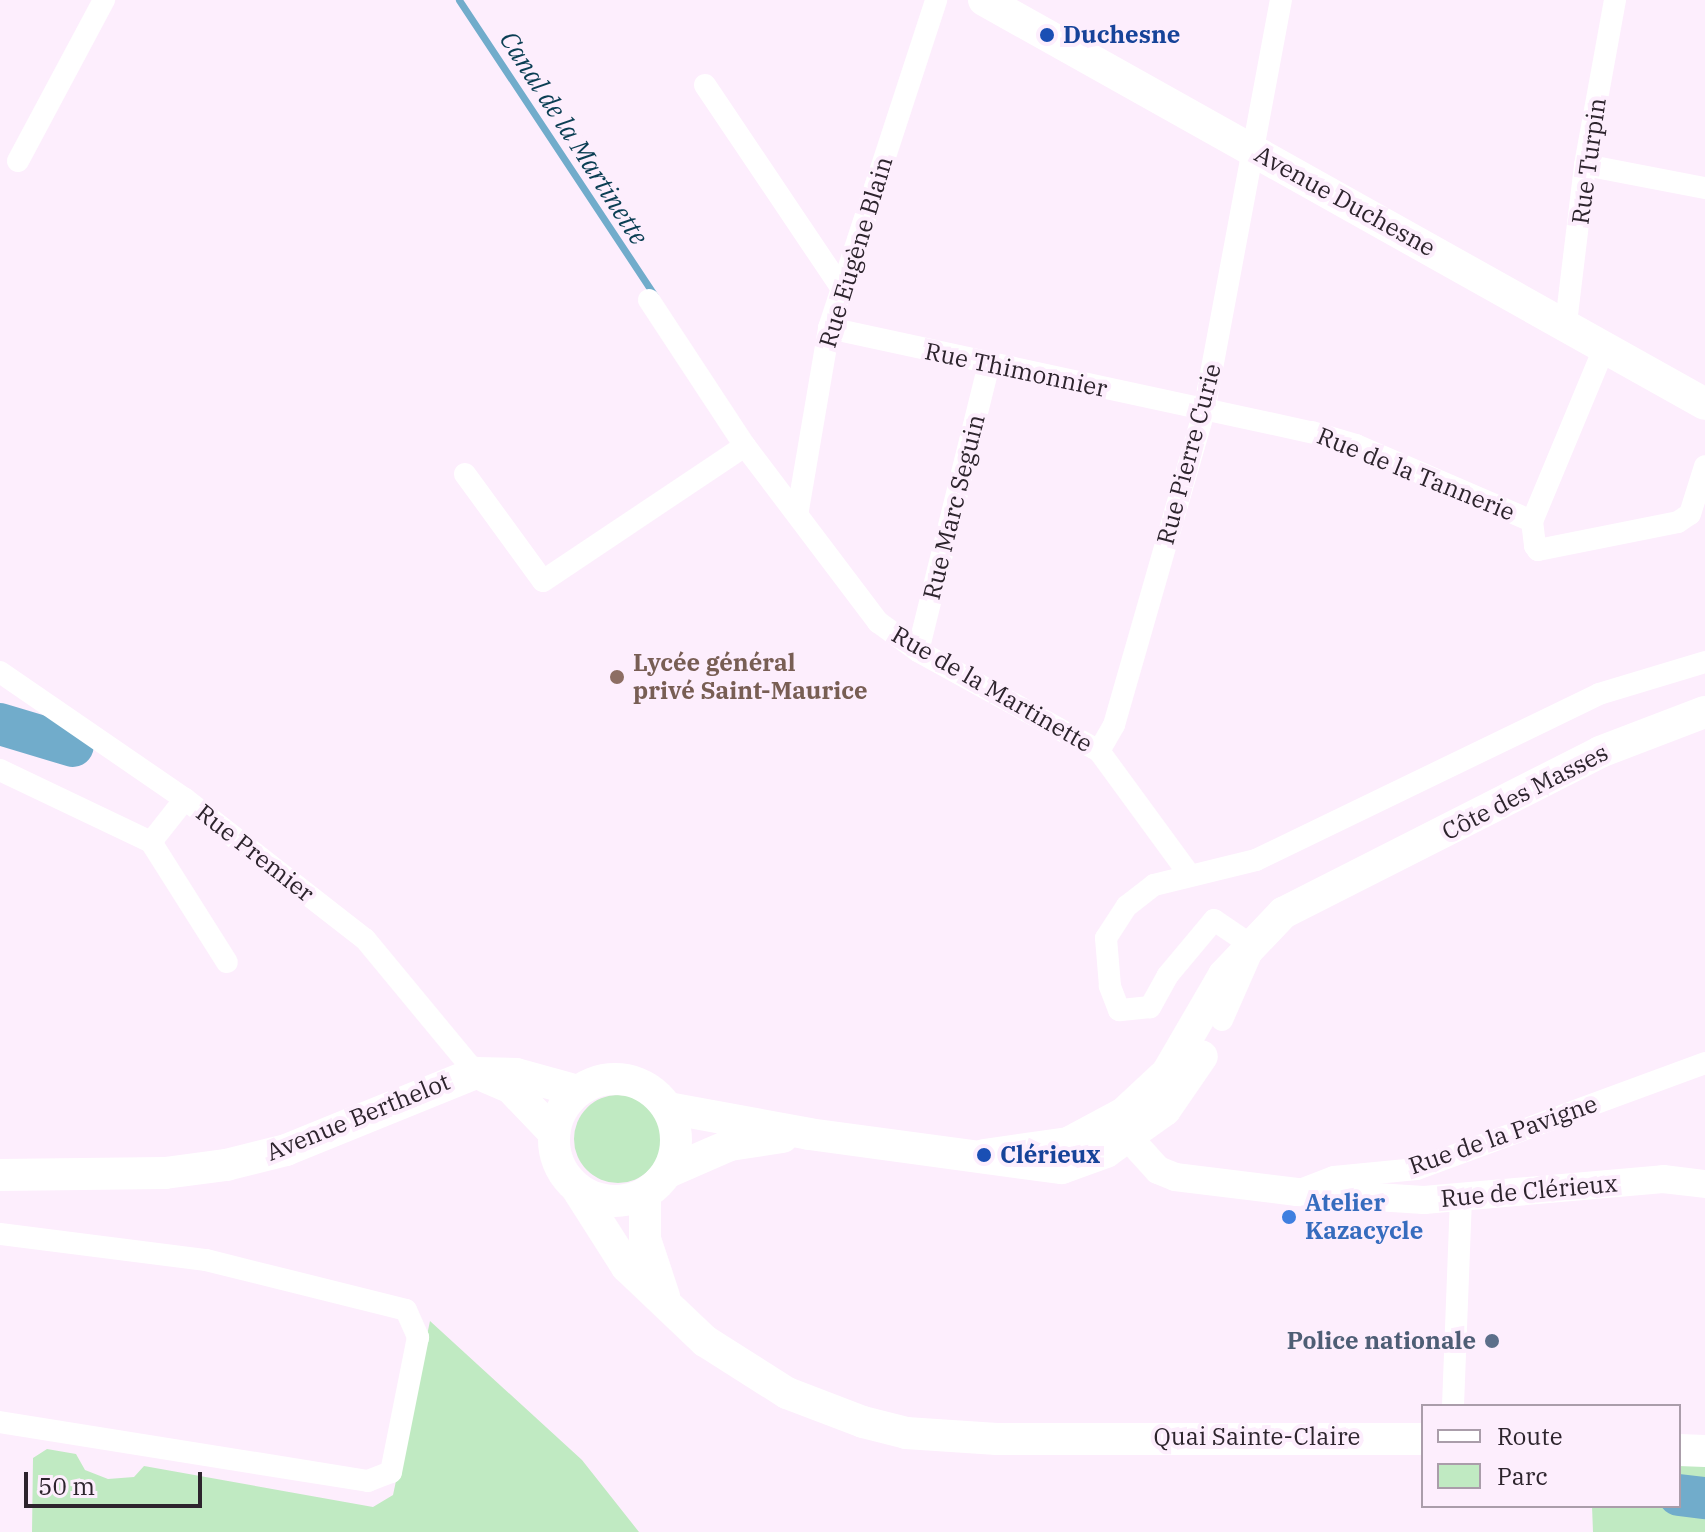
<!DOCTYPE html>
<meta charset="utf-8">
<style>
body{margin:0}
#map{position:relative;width:1705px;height:1532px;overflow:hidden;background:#fdeefd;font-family:"IBM Plex Serif",serif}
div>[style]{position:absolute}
.green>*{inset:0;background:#c0eac2}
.round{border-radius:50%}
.stream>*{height:7px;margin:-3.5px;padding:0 3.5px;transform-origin:3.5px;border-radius:3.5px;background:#71accb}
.river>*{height:42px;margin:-21px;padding:0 21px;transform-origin:21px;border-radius:21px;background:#71accb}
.minor>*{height:22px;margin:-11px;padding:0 11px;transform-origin:11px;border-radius:11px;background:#fff}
.tertiary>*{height:28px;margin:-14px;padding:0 14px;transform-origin:14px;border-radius:14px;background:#fff}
.secondary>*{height:32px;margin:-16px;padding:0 16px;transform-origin:16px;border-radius:16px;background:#fff}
.secondary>.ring{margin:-16px;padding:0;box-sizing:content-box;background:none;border:32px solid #fff;border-radius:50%}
.dots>*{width:22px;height:22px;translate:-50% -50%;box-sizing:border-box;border:4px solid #fdeefd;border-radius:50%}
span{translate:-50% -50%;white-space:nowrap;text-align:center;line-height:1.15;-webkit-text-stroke:8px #fdeefd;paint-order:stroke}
.transit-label{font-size:24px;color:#164399;font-weight:700}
.left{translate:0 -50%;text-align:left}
.street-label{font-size:24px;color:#2d242d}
.education-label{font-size:24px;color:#785e54;font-weight:700}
.shop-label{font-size:24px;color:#366cbe;font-weight:700}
.service-label{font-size:24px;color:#4e5e75;font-weight:700}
.right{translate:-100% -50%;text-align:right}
.water-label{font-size:26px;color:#0a3e53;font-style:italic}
.legend{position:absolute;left:1421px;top:1404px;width:260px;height:104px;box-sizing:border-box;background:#fdeefd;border:2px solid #aa9daa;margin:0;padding:10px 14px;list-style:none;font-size:24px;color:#2d242d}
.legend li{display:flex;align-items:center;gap:16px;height:40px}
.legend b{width:40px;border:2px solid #aa9daa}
.scale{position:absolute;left:24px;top:1472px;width:178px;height:36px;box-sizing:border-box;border:4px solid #2d242d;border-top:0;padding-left:10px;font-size:24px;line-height:28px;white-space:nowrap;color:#2d242d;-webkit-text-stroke:6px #fdeefd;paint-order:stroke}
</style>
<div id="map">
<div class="green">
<div class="round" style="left:574px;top:1095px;width:88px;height:88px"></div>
<div style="clip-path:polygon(430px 1321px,582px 1460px,639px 1532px,32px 1532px,33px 1458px,47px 1449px,76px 1454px,85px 1470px,108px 1479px,134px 1477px,144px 1466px,373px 1507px,393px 1495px)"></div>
<div style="clip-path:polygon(1679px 1465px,1705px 1466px,1705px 1532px,1593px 1532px,1592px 1506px,1679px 1506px)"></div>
</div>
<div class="stream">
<div style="left:459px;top:0;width:354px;rotate:56.5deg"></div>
</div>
<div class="river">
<div style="left:0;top:724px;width:76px;rotate:16.8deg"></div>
<div style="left:1679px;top:1495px;width:26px;rotate:7deg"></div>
</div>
<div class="minor">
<div style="left:705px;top:85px;width:246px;rotate:56.1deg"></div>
<div style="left:18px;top:161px;width:183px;rotate:-61.9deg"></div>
<div style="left:1585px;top:165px;width:122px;rotate:10.9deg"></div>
<div style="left:649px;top:300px;width:175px;rotate:56.7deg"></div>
<div style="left:1566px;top:323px;width:159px;rotate:-83.1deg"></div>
<div style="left:1585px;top:165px;width:168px;rotate:-79.7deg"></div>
<div style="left:829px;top:328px;width:494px;rotate:12.2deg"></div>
<div style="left:1312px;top:432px;width:46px;rotate:16.5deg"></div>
<div style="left:1356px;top:445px;width:192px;rotate:23.4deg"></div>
<div style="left:1605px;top:346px;width:190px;rotate:112.6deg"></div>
<div style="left:1532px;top:521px;width:25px;rotate:83deg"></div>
<div style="left:1535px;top:546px;width:5px;rotate:53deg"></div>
<div style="left:1538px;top:550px;width:143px;rotate:-11.3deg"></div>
<div style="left:1678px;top:522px;width:14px;rotate:-34deg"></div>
<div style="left:1690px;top:514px;width:50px;rotate:-72.6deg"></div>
<div style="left:465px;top:474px;width:132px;rotate:53.9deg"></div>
<div style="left:543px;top:581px;width:243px;rotate:-33.8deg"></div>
<div style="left:745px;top:446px;width:221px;rotate:52.9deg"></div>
<div style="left:878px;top:622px;width:49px;rotate:35.9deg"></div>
<div style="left:918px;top:651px;width:207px;rotate:28.9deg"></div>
<div style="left:1099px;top:751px;width:152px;rotate:53.8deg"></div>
<div style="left:798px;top:510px;width:185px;rotate:-80.3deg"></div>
<div style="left:829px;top:328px;width:345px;rotate:-71.9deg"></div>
<div style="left:918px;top:651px;width:296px;rotate:-76.1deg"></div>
<div style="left:0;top:672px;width:224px;rotate:34.5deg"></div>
<div style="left:185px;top:799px;width:228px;rotate:37.9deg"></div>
<div style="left:365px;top:939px;width:174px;rotate:50.4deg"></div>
<div style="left:1099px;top:751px;width:30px;rotate:-60deg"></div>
<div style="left:1114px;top:725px;width:327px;rotate:-74deg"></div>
<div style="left:1204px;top:411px;width:418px;rotate:-79.4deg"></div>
<div style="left:0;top:770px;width:167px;rotate:25.5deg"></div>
<div style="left:151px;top:842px;width:142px;rotate:57.7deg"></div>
<div style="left:151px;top:842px;width:55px;rotate:-51.7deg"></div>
<div style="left:1222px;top:1020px;width:80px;rotate:-66.3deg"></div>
<div style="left:1254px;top:947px;width:48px;rotate:-146deg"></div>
<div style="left:1214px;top:920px;width:72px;rotate:129.9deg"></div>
<div style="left:1168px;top:975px;width:37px;rotate:119deg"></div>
<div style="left:1150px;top:1007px;width:31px;rotate:174deg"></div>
<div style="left:1119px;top:1010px;width:26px;rotate:-111deg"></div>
<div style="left:1110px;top:986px;width:48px;rotate:-94.8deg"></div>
<div style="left:1106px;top:938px;width:38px;rotate:-57deg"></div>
<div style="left:1127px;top:906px;width:34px;rotate:-38deg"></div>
<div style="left:1154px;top:885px;width:105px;rotate:-13.8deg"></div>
<div style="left:1256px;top:860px;width:381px;rotate:-25.8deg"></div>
<div style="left:1599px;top:694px;width:111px;rotate:-16.8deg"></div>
<div style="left:1300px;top:1190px;width:36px;rotate:-21deg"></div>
<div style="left:1334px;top:1177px;width:83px;rotate:-5.5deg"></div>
<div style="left:1417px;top:1169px;width:307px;rotate:-20.2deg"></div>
<div style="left:0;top:1234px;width:208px;rotate:7.2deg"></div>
<div style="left:206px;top:1260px;width:206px;rotate:14deg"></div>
<div style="left:406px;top:1310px;width:30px;rotate:66deg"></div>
<div style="left:418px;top:1337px;width:138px;rotate:101.3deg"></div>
<div style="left:391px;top:1472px;width:25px;rotate:159deg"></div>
<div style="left:368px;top:1481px;width:373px;rotate:-170.9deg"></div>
<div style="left:1453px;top:1406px;width:209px;rotate:-87.8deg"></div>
</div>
<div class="tertiary">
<div style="left:1129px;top:1138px;width:43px;rotate:47.8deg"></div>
<div style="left:1158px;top:1170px;width:18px;rotate:22deg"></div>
<div style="left:1175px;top:1177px;width:123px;rotate:7deg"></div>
<div style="left:1297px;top:1192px;width:127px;rotate:3.6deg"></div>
<div style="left:1424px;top:1200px;width:240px;rotate:-5deg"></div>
<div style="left:1663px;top:1179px;width:42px;rotate:6.8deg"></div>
</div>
<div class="secondary">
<div style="left:984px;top:0;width:826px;rotate:29.26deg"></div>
<div style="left:486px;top:1077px;width:26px;rotate:23deg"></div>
<div style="left:510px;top:1087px;width:64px;rotate:46.3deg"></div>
<div class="ring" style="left:554px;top:1079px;width:90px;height:90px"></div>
<div style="left:668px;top:1108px;width:143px;rotate:10.4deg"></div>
<div style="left:809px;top:1134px;width:255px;rotate:7.7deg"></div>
<div style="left:1062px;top:1168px;width:47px;rotate:-20deg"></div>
<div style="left:1106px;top:1152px;width:72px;rotate:-35.4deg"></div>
<div style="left:1165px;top:1110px;width:65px;rotate:-55.6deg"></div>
<div style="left:984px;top:1155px;width:85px;rotate:-8.1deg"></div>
<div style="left:1068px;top:1143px;width:64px;rotate:-28.2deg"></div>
<div style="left:1124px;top:1113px;width:59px;rotate:-42.9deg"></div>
<div style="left:1167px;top:1073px;width:113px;rotate:-59.8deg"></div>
<div style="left:1224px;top:975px;width:86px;rotate:-46.4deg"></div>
<div style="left:1283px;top:913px;width:356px;rotate:-26.9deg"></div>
<div style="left:1600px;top:752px;width:112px;rotate:-20.9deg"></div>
<div style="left:668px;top:1172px;width:68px;rotate:-23.5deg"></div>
<div style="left:730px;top:1145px;width:53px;rotate:-8.7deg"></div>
<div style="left:0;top:1175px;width:165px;rotate:-0.7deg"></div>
<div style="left:165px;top:1173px;width:62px;rotate:-7.5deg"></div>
<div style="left:226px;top:1165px;width:62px;rotate:-14deg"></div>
<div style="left:286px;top:1150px;width:205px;rotate:-22.1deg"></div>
<div style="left:476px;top:1073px;width:40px;rotate:1.4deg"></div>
<div style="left:516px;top:1074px;width:64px;rotate:15.3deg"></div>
<div style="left:576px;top:1187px;width:95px;rotate:57.5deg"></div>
<div style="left:627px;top:1267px;width:108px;rotate:43.5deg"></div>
<div style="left:705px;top:1341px;width:97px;rotate:32.4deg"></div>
<div style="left:787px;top:1393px;width:81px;rotate:20.9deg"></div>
<div style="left:863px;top:1422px;width:44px;rotate:14.3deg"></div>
<div style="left:906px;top:1433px;width:91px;rotate:3.8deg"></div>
<div style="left:997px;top:1439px;width:426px"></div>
<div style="left:645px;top:1194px;width:45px;rotate:90deg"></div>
<div style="left:645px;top:1239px;width:60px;rotate:71.6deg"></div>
<div style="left:1679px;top:1450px;width:26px;rotate:2deg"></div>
</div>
<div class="dots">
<div style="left:1047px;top:35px;background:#1a4fb4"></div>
<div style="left:617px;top:677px;background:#8d6e63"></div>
<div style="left:984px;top:1155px;background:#1a4fb4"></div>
<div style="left:1289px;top:1217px;background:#3f7fe0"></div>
<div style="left:1492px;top:1341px;background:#5c6f8a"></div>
</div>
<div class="transit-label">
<span class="left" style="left:1063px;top:35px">Duchesne</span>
<span class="left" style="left:1000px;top:1155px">Clérieux</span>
</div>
<div class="street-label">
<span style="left:1589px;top:161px;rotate:-82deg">Rue Turpin</span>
<span style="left:1345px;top:201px;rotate:29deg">Avenue Duchesne</span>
<span style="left:856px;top:252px;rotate:-73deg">Rue Eugène Blain</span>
<span style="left:1016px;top:370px;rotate:12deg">Rue Thimonnier</span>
<span style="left:1189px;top:454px;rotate:-75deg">Rue Pierre Curie</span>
<span style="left:1416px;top:474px;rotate:22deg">Rue de la Tannerie</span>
<span style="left:954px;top:507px;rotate:-76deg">Rue Marc Seguin</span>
<span style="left:992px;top:689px;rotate:30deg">Rue de la Martinette</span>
<span style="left:1525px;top:792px;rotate:-27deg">Côte des Masses</span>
<span style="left:255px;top:853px;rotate:38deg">Rue Premier</span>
<span style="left:358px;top:1117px;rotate:-22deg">Avenue Berthelot</span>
<span style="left:1503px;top:1135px;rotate:-19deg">Rue de la Pavigne</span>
<span style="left:1529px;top:1191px;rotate:-5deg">Rue de Clérieux</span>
<span style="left:1257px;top:1437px">Quai Sainte-Claire</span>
</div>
<div class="education-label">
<span class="left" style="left:633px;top:677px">Lycée général<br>privé Saint-Maurice</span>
</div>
<div class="shop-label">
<span class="left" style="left:1305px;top:1217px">Atelier<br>Kazacycle</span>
</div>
<div class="service-label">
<span class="right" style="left:1476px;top:1341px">Police nationale</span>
</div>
<div class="water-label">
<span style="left:574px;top:138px;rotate:57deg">Canal de la Martinette</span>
</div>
<ul class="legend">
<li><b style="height:10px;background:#fff"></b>Route</li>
<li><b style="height:22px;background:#c0eac2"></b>Parc</li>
</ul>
<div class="scale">50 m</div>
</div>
